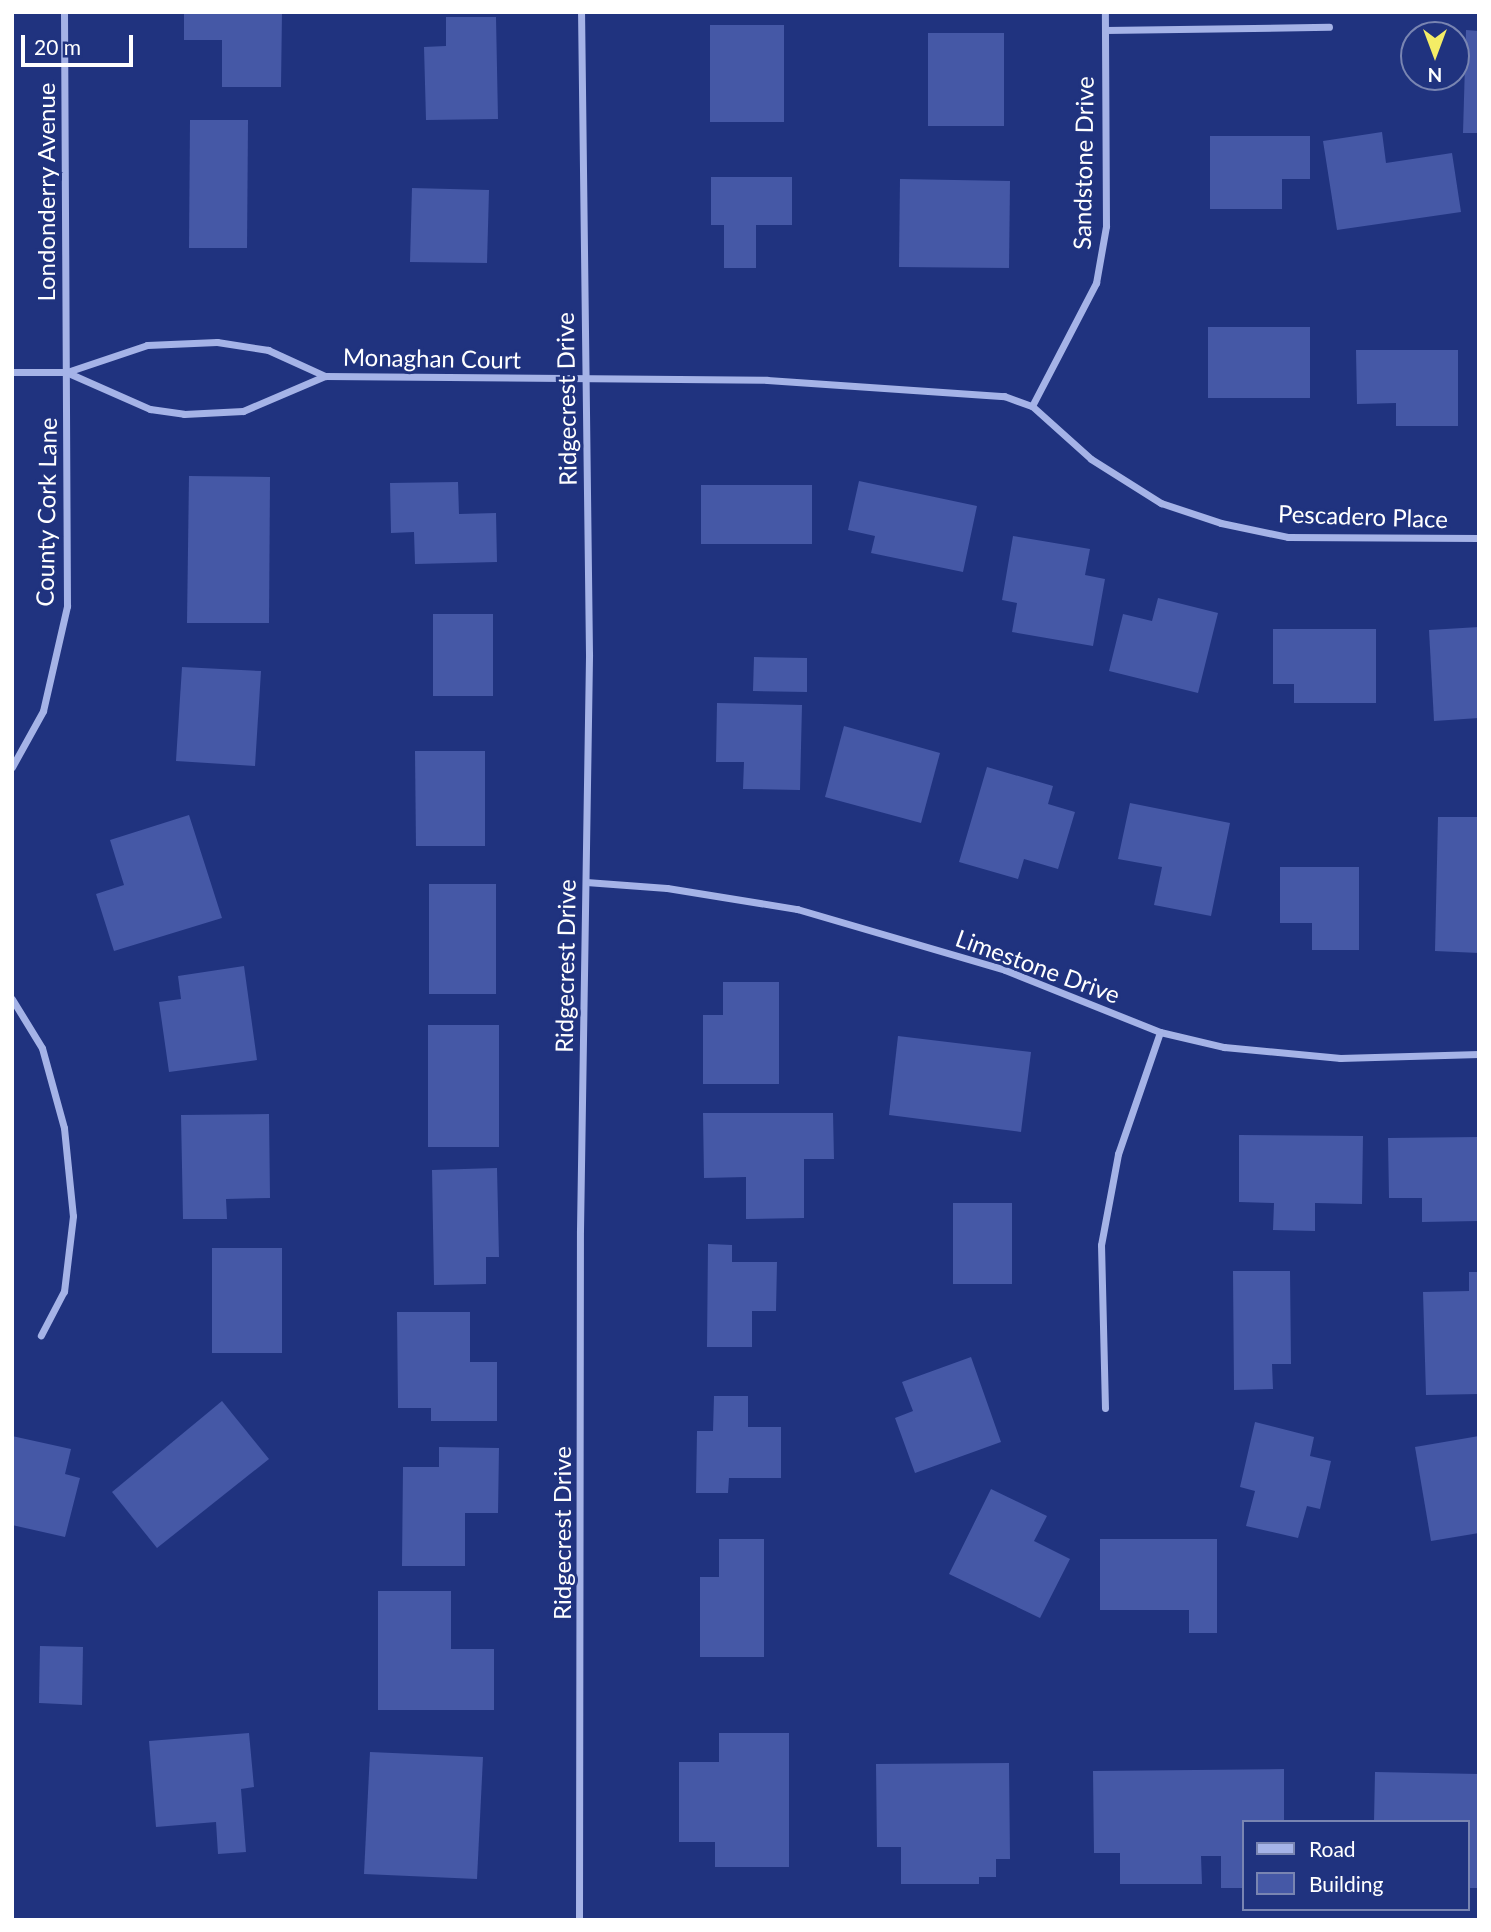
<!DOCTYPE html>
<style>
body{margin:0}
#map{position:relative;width:1491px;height:1932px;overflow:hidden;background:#20337f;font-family:Lato,sans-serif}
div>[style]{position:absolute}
.building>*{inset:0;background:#4558a6}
.minor>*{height:7px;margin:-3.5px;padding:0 3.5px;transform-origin:3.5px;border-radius:3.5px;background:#a5b3e7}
span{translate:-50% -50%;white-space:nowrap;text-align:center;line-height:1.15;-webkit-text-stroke:6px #20337f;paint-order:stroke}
.street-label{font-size:24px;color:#fff}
.frame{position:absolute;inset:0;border:14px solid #fff;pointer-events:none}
.legend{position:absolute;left:1242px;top:1820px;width:228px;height:91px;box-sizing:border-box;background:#20337f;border:2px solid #7985b2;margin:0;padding:9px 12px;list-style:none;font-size:21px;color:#fff}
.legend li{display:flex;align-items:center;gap:14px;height:35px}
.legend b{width:35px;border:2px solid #7985b2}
.north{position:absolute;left:1400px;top:21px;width:70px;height:70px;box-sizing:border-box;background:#20337f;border:2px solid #7985b2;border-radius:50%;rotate:180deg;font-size:19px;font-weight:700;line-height:28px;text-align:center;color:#fff}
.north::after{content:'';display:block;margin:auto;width:24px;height:32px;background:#f4ed66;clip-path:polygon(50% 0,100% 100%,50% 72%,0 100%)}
.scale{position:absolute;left:21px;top:35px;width:112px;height:32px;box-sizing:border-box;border:4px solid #fff;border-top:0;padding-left:9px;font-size:21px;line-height:24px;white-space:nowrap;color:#fff;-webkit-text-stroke:5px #20337f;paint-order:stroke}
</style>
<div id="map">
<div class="building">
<div style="clip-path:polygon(184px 12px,282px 12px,281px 87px,222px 87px,222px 40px,184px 40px)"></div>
<div style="clip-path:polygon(446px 17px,496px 17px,498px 119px,426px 120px,424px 47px,446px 46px)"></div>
<div style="clip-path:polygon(710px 25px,784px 25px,784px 122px,710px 122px)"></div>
<div style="clip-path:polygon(1466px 30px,1479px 31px,1479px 133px,1463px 133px)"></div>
<div style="clip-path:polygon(928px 33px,1004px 33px,1004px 126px,928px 126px)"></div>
<div style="clip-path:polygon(190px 120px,248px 120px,247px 248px,189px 248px)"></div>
<div style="clip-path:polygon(1382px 132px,1386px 163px,1452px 153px,1461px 212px,1337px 230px,1323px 141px)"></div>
<div style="clip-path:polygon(1210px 136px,1310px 136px,1310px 179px,1282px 179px,1282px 209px,1210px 209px)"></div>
<div style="clip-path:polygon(711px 177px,792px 177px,792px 225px,756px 225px,756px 268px,724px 268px,724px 225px,711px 225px)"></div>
<div style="clip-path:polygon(900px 179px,1010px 181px,1009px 268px,899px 267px)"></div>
<div style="clip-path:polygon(412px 188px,489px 190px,487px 263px,410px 262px)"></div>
<div style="clip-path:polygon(1208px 327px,1310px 327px,1310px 398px,1208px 398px)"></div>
<div style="clip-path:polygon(1356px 350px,1458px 350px,1458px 426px,1396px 426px,1396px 403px,1357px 404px)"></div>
<div style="clip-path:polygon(189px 476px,270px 477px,269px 623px,187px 623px)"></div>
<div style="clip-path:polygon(859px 481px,977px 506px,963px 572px,871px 553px,875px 536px,848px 530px)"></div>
<div style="clip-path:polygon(458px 482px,459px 514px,496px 513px,497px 562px,415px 564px,414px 532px,391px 533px,390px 483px)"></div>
<div style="clip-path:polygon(701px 485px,812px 485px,812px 544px,701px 544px)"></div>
<div style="clip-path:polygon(1013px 536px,1090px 549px,1085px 575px,1105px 579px,1093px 646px,1012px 632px,1017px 603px,1002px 600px)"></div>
<div style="clip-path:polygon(1158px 598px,1218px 613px,1198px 693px,1109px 671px,1123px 614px,1152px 621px)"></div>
<div style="clip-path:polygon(433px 614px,493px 614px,493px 696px,433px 696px)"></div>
<div style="clip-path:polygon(1479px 627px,1479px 718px,1434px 721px,1429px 630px)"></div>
<div style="clip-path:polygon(1273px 629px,1376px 629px,1376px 703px,1294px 703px,1294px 684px,1273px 684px)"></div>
<div style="clip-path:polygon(754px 657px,807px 658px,807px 692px,753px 691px)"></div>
<div style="clip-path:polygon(182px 667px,261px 671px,255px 766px,176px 761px)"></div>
<div style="clip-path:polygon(717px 703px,802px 705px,800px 790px,743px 789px,744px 762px,716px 762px)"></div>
<div style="clip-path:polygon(844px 726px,940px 753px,921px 823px,825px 797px)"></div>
<div style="clip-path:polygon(415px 751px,485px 751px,485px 846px,416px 846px)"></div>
<div style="clip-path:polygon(987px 767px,1053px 786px,1048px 804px,1075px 812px,1058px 869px,1024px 859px,1018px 879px,959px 862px)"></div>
<div style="clip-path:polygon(1130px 803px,1230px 823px,1211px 916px,1154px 905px,1162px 867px,1118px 859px)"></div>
<div style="clip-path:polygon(189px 815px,222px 918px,114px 951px,96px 894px,124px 885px,110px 840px)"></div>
<div style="clip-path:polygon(1438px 817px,1479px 817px,1479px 953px,1435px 951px)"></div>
<div style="clip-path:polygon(1280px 867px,1359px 867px,1359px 950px,1312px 950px,1312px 923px,1280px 923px)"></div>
<div style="clip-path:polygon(429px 884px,496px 884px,496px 994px,429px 994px)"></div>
<div style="clip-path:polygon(244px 966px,257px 1060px,169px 1072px,159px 1002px,181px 999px,178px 976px)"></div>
<div style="clip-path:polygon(723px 982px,779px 982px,779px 1084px,703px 1084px,703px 1015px,723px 1015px)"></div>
<div style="clip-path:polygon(428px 1025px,499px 1025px,499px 1147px,428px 1147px)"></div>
<div style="clip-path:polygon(898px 1036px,1031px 1052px,1021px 1132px,889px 1115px)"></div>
<div style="clip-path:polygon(703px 1113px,833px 1113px,834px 1159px,804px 1159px,804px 1218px,746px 1219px,746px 1177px,704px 1178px)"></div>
<div style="clip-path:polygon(269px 1114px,270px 1198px,226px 1199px,227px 1219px,183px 1219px,181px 1115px)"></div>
<div style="clip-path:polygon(1239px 1135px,1363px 1136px,1362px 1204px,1315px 1203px,1315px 1231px,1273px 1230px,1274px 1203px,1239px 1202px)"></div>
<div style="clip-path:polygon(1479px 1137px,1479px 1221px,1422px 1222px,1422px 1198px,1389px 1198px,1388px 1138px)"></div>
<div style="clip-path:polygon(497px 1168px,499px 1257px,486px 1257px,486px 1284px,434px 1285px,432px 1170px)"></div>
<div style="clip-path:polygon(953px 1203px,1012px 1203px,1012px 1284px,953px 1284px)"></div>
<div style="clip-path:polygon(708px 1244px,732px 1245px,732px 1262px,777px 1262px,776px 1311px,752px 1311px,752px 1347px,707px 1347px)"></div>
<div style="clip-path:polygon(212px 1248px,282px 1248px,282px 1353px,212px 1353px)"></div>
<div style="clip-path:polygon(1233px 1271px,1290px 1271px,1291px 1364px,1272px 1364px,1273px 1389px,1234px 1390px)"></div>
<div style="clip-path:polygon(1469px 1272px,1479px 1272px,1479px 1394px,1426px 1395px,1423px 1292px,1469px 1291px)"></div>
<div style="clip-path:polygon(397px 1312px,470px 1312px,470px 1362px,497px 1362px,497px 1421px,431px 1421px,431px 1408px,398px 1408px)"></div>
<div style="clip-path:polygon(971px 1357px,1001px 1442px,915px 1473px,895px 1418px,913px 1411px,902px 1382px)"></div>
<div style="clip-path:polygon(714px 1396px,748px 1396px,748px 1427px,781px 1427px,781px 1478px,729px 1478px,728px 1493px,696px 1493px,697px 1431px,713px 1431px)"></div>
<div style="clip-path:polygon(222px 1401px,269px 1459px,157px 1548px,112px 1492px)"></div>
<div style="clip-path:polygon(1255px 1422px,1314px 1437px,1310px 1456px,1331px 1461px,1320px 1509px,1307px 1506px,1298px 1538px,1246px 1526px,1255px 1491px,1240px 1487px)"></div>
<div style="clip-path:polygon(12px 1436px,71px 1449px,65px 1474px,80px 1478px,65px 1537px,12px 1525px)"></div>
<div style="clip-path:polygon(1479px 1436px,1479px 1533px,1431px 1541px,1415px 1447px)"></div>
<div style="clip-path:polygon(439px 1447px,499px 1448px,498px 1513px,465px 1513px,465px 1566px,402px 1566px,403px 1467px,439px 1467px)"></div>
<div style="clip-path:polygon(991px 1489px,1047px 1516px,1034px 1541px,1070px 1559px,1040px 1618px,949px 1574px)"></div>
<div style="clip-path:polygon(719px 1539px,764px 1539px,764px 1657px,700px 1657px,700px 1577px,719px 1577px)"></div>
<div style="clip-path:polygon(1100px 1539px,1217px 1539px,1217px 1633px,1189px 1633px,1189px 1610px,1100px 1610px)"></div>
<div style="clip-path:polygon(378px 1591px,451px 1591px,451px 1649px,494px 1649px,494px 1710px,378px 1710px)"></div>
<div style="clip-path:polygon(40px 1646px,83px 1647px,82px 1705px,39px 1703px)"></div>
<div style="clip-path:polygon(249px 1733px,254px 1787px,241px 1789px,246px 1852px,218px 1854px,216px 1822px,156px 1827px,149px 1741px)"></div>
<div style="clip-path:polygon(719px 1733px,789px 1733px,789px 1867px,715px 1867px,715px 1842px,679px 1842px,679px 1762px,719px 1762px)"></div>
<div style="clip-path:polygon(370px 1752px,483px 1757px,477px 1879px,364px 1874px)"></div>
<div style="clip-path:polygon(1009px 1763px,1010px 1859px,996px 1859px,996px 1877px,979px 1877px,979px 1884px,901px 1884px,901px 1847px,877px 1847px,876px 1764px)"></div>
<div style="clip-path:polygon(1284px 1769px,1284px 1822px,1244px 1822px,1244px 1888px,1221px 1888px,1221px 1856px,1201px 1856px,1202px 1884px,1120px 1884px,1120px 1853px,1094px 1853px,1093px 1771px)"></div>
<div style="clip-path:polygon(1375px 1772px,1479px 1774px,1478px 1888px,1468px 1888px,1468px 1822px,1374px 1822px)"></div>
</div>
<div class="minor">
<div style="left:1105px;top:30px;width:224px;rotate:-0.8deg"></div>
<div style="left:12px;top:372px;width:54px"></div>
<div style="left:66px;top:372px;width:92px;rotate:23.8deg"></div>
<div style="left:150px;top:409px;width:34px;rotate:8deg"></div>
<div style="left:184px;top:414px;width:59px;rotate:-2.9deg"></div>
<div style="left:243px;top:411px;width:89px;rotate:-23.1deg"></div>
<div style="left:325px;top:376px;width:442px;rotate:0.5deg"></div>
<div style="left:767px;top:380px;width:238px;rotate:3.9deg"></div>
<div style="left:1004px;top:396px;width:30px;rotate:20deg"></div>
<div style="left:1032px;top:406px;width:79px;rotate:41.9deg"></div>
<div style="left:1091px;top:459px;width:83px;rotate:32.2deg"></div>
<div style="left:1161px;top:503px;width:63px;rotate:18.4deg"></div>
<div style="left:1221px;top:523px;width:68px;rotate:11.8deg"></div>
<div style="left:1288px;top:537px;width:191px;rotate:0.3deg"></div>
<div style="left:67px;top:372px;width:84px;rotate:-18.6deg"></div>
<div style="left:147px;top:345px;width:70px;rotate:-2.5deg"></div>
<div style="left:217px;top:342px;width:52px;rotate:8.9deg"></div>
<div style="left:268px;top:350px;width:63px;rotate:24.5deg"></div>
<div style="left:1032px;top:406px;width:139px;rotate:-62.5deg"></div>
<div style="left:1096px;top:283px;width:58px;rotate:-80deg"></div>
<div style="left:1106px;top:226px;width:214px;rotate:-90.3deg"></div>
<div style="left:12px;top:767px;width:64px;rotate:-61deg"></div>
<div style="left:43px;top:711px;width:108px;rotate:-77.1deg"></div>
<div style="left:67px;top:606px;width:594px;rotate:-90.29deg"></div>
<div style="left:586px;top:882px;width:81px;rotate:4.2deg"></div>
<div style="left:667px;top:888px;width:132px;rotate:9.2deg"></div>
<div style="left:797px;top:909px;width:217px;rotate:16.3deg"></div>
<div style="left:1005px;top:970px;width:167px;rotate:21.8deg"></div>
<div style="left:1160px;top:1032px;width:66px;rotate:13.2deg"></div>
<div style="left:1224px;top:1047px;width:117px;rotate:5.4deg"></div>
<div style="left:1340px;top:1058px;width:139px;rotate:-1.6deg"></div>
<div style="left:12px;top:999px;width:57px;rotate:58.5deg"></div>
<div style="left:42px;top:1048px;width:83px;rotate:74.6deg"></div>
<div style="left:64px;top:1128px;width:88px;rotate:84.2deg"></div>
<div style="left:73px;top:1216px;width:76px;rotate:96.8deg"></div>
<div style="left:64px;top:1291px;width:50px;rotate:117.6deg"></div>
<div style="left:1105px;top:1408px;width:163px;rotate:-91.4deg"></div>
<div style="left:1101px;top:1245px;width:93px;rotate:-79.4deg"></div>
<div style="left:1118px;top:1154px;width:129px;rotate:-71deg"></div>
<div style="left:579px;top:1920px;width:690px;rotate:-89.92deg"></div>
<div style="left:580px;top:1230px;width:576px;rotate:-89.1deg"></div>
<div style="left:589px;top:654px;width:642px;rotate:-90.71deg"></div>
</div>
<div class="street-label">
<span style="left:1083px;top:163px;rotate:-89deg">Sandstone Drive</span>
<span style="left:46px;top:192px;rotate:-90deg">Londonderry Avenue</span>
<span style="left:432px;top:358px;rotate:1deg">Monaghan Court</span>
<span style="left:566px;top:399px;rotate:-91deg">Ridgecrest Drive</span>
<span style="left:46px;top:512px;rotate:-89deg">County Cork Lane</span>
<span style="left:1363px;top:516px;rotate:2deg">Pescadero Place</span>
<span style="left:565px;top:966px;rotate:-89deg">Ridgecrest Drive</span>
<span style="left:1038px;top:966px;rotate:20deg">Limestone Drive</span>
<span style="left:562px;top:1533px;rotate:-90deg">Ridgecrest Drive</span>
</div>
<div class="frame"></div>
<ul class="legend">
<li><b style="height:9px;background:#a5b3e7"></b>Road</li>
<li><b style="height:19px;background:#4558a6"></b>Building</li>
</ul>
<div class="north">N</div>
<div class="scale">20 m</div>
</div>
